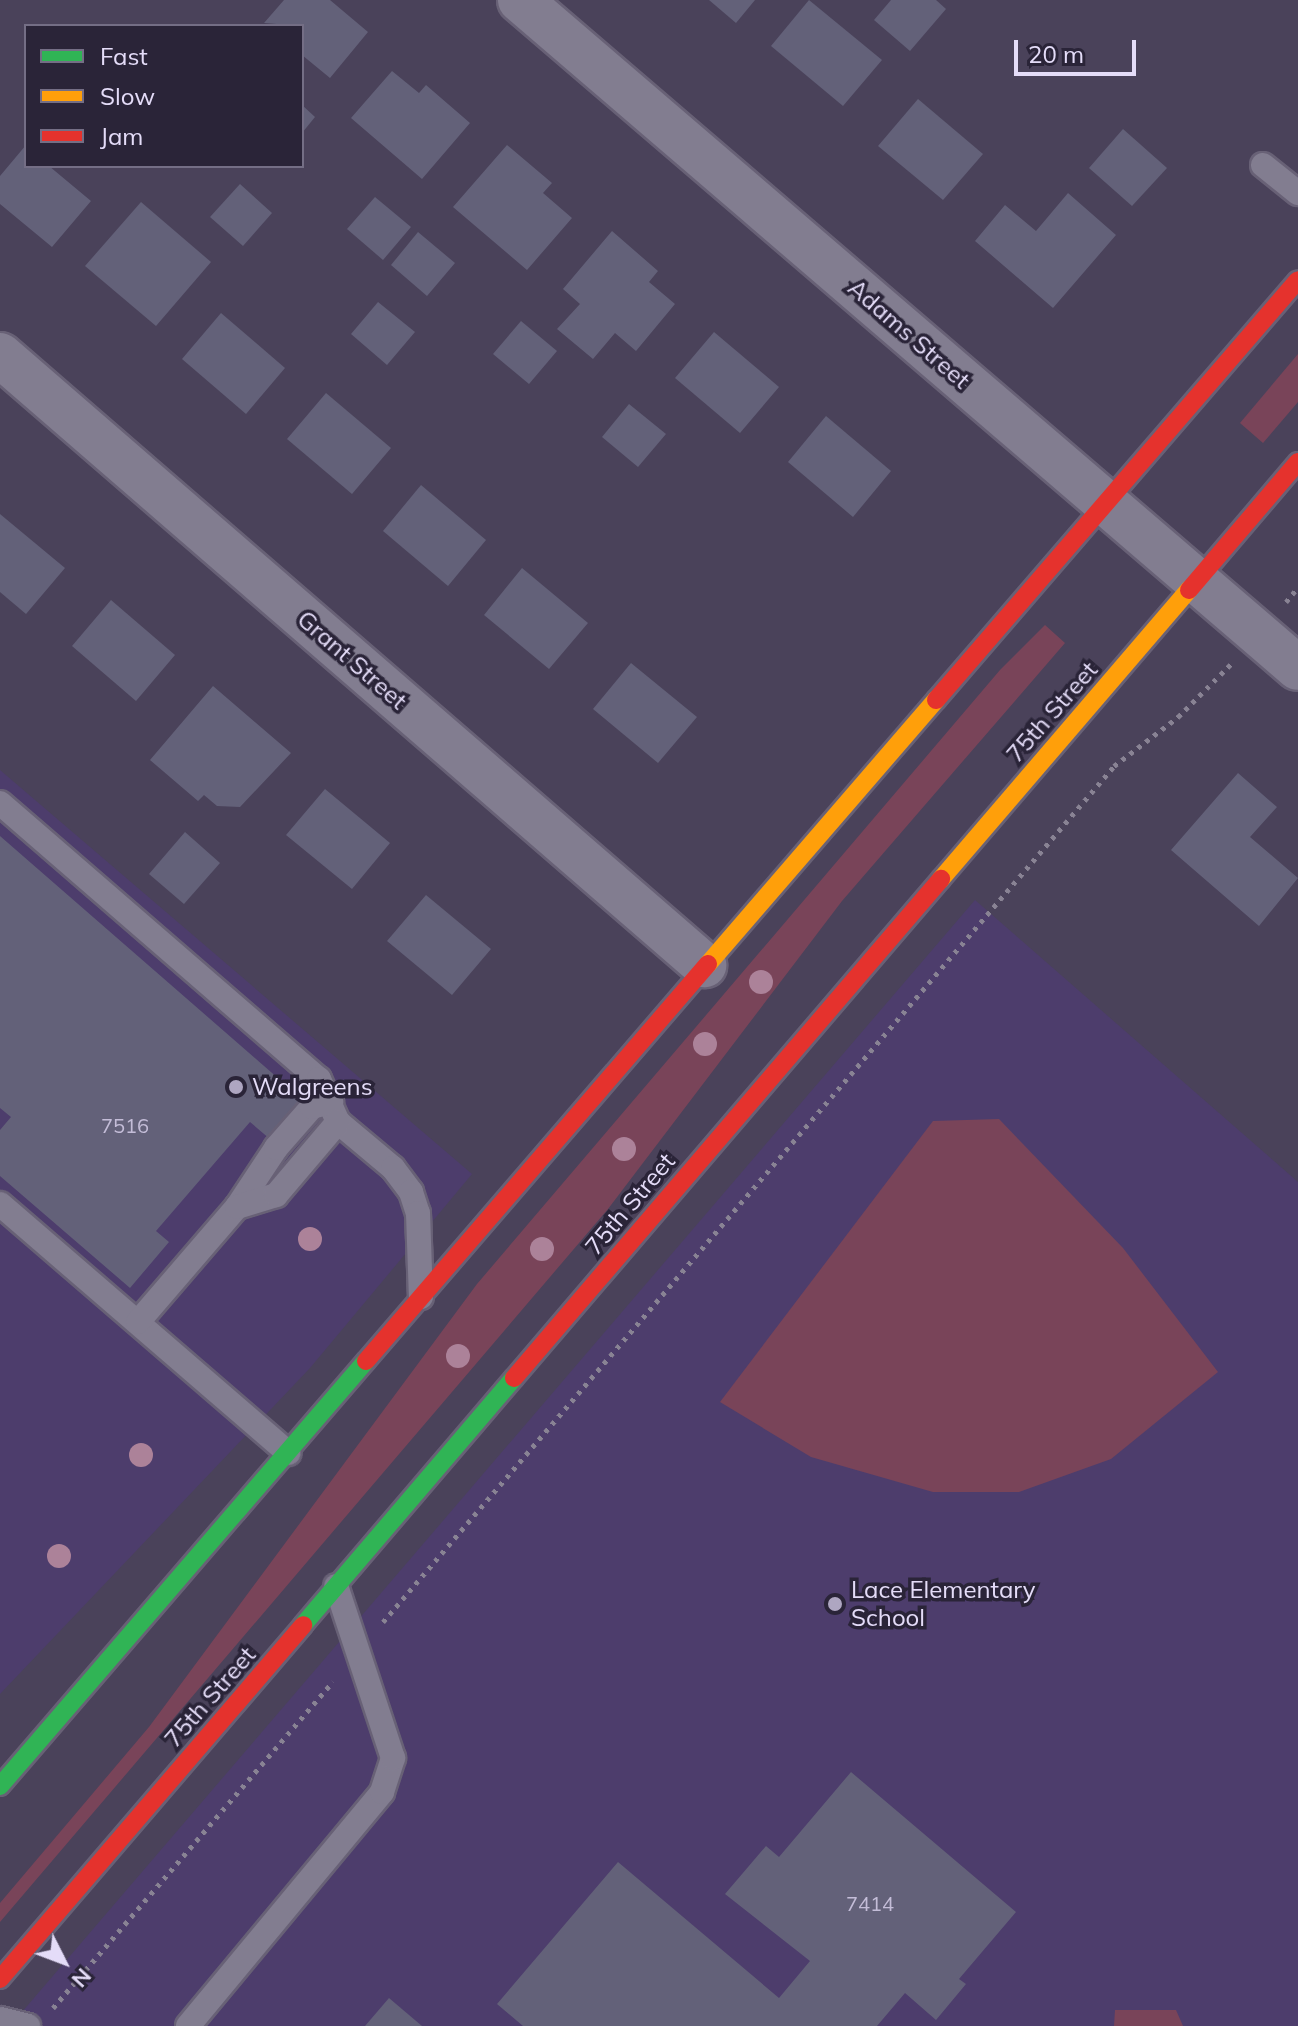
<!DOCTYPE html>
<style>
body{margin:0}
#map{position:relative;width:1298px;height:2026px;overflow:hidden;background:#4a425a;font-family:Mulish,sans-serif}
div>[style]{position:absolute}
.built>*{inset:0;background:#4d3d6c}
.green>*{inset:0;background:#794459}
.building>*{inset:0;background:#636179}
.path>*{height:5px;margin-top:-2.5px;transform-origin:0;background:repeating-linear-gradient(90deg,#898394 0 4px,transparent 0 10px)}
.roads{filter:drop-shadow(2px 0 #686176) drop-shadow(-2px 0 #686176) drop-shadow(0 2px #686176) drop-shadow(0 -2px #686176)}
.lane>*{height:24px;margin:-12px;padding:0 12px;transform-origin:12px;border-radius:12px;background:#827d90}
.street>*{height:44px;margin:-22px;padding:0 22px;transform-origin:22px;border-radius:22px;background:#827d90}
.fast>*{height:18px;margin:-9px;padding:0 9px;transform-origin:9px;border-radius:9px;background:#30b455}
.slow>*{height:18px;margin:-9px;padding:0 9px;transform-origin:9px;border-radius:9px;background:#ff9f0a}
.jam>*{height:18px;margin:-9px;padding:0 9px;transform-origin:9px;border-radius:9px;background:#e5322d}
.trees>*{width:24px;height:24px;margin:-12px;border-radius:50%;background:#ac8299}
.dots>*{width:22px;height:22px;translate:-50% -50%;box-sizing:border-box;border:4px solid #2a2438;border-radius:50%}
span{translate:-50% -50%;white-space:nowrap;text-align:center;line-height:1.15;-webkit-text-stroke:7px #2a2438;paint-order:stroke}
.number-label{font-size:20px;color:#c4bdd8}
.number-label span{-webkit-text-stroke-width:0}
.street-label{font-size:24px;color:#e4dcf8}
.poi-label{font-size:24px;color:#e4dcf8}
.left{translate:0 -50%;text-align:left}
.legend{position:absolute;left:24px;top:24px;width:280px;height:144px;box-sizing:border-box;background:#2a2438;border:2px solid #746e85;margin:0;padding:10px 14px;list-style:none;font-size:24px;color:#e4dcf8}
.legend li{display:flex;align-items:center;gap:16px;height:40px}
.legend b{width:40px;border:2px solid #746e85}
.north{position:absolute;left:24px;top:1922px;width:80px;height:80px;-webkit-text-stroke:6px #2a2438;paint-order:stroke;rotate:132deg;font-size:22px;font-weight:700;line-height:32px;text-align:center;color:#e4dcf8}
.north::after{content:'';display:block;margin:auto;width:28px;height:36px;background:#e4dcf8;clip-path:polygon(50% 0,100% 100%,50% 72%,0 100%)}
.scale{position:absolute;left:1014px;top:40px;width:122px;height:36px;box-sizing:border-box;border:4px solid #e4dcf8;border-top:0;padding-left:10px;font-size:24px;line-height:28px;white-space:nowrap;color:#e4dcf8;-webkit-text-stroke:6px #2a2438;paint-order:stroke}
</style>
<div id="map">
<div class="built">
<div style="clip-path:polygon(0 770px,472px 1174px,310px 1368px,0 1694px)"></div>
<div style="clip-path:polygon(975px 900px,1298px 1182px,1298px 2026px,10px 2026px)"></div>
</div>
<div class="green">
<div style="clip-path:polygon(1298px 354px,1298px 402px,1263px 443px,1240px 423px)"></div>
<div style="clip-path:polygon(1045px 625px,1065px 643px,842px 901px,608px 1209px,0 1922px,0 1903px,149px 1727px,477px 1284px,1000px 670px)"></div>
<div style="clip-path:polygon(999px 1119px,1123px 1248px,1218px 1372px,1111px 1459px,1019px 1492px,933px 1492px,811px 1457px,720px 1402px,933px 1121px)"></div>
<div style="clip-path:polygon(1115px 2010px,1176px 2010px,1183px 2026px,1114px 2026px)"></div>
</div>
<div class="building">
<div style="clip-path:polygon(284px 0,330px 0,368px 32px,330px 78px,302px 55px,302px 26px,264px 23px)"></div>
<div style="clip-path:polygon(709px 0,755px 0,736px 23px)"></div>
<div style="clip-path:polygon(809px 0,882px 60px,843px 106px,771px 46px)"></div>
<div style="clip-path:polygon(891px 0,936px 0,946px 9px,910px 51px,874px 20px)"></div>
<div style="clip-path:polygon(392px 71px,419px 93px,426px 85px,470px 123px,422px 179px,351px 118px)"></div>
<div style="clip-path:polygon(918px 99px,983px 154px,943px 200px,878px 146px)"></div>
<div style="clip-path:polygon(302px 105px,315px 117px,302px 133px)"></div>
<div style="clip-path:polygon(1123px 129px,1167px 168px,1132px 206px,1089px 168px)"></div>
<div style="clip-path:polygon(26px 145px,26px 166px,49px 166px,91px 201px,52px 247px,0 204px,0 176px)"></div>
<div style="clip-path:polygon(507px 145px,552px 183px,543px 193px,572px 218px,527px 270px,453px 207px)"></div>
<div style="clip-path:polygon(240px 184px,272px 213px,243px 246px,210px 217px)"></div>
<div style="clip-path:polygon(1068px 193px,1116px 235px,1053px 308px,975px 241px,1005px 205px,1036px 231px)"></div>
<div style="clip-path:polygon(375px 197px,411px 227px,383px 260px,347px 229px)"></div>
<div style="clip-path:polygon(141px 202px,211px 262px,156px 326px,85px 266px)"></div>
<div style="clip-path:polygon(612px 231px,658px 271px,649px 282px,675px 304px,636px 351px,615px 333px,593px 359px,557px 329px,580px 304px,563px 289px)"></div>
<div style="clip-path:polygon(418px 232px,455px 263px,427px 296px,391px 265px)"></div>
<div style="clip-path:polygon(378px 302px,415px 332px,387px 365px,351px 334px)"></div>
<div style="clip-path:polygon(221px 313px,285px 368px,246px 414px,182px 359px)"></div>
<div style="clip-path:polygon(521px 321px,557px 351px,529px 384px,493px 354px)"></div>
<div style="clip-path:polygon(714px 332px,779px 387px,740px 433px,675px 378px)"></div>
<div style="clip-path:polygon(326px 393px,391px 448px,352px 494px,287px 439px)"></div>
<div style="clip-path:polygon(629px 404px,666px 434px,638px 467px,602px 437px)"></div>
<div style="clip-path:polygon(826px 416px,891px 471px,853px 517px,788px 462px)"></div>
<div style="clip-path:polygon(421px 485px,486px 540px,448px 586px,383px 531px)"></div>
<div style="clip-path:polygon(0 514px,65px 568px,26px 614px,0 592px)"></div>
<div style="clip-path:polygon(522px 568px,588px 623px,549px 669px,484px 615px)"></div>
<div style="clip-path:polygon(111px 600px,175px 655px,136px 701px,72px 646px)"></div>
<div style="clip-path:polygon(631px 663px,697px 717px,658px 763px,593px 709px)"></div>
<div style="clip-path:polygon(213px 686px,291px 753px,240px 807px,217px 806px,204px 795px,198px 801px,150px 760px)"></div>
<div style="clip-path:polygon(1238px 773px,1277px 807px,1250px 837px,1298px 878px,1259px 926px,1171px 850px)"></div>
<div style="clip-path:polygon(325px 789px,390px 843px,352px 889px,286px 835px)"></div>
<div style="clip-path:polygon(185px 832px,220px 863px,184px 904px,149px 874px)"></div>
<div style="clip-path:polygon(0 836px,310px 1106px,277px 1145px,250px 1122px,156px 1231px,169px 1242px,130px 1288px,0 1176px,0 1130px,11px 1117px,0 1108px)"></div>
<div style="clip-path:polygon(426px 895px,491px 949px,452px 995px,387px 941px)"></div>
<div style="clip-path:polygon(851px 1772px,1016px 1912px,959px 1979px,966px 1984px,936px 2020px,905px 1993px,877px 2026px,523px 2026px,497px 2004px,618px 1862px,779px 1998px,810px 1961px,725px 1894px,766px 1846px,779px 1857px)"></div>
<div style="clip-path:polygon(389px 1998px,422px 2026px,365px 2026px)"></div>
</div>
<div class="path">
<div style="left:1286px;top:602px;width:19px;rotate:-51deg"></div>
<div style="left:383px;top:1622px;width:1126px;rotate:-49.5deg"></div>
<div style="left:1114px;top:766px;width:81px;rotate:-37.4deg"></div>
<div style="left:1178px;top:717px;width:76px;rotate:-45deg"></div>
<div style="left:53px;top:2008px;width:430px;rotate:-49.4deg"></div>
</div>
<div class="roads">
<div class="lane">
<div style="left:1263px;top:165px;width:45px;rotate:38.7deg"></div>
<div style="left:0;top:803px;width:422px;rotate:40.9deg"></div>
<div style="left:319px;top:1079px;width:47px;rotate:66.2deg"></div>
<div style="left:338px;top:1122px;width:72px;rotate:39.9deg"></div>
<div style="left:393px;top:1168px;width:30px;rotate:53deg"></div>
<div style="left:411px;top:1192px;width:22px;rotate:72deg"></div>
<div style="left:418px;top:1213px;width:84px;rotate:88deg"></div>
<div style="left:0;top:1204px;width:381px;rotate:40.8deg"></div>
<div style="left:237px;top:1207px;width:71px;rotate:-56.5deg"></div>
<div style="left:276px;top:1148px;width:55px;rotate:-48.7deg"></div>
<div style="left:312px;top:1107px;width:20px;rotate:-15deg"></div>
<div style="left:138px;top:1322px;width:152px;rotate:-49.3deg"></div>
<div style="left:237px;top:1207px;width:41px;rotate:-17.1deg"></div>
<div style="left:276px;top:1195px;width:96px;rotate:-49.7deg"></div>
<div style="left:0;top:2019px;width:29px;rotate:14deg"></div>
<div style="left:188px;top:2026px;width:304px;rotate:-50.3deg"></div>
<div style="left:382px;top:1792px;width:36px;rotate:-72deg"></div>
<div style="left:393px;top:1758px;width:181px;rotate:-108.3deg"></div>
</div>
<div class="street">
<div style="left:520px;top:0;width:1025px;rotate:40.65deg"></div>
<div style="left:0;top:355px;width:932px;rotate:40.91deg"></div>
</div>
<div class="fast">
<div style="left:303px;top:1625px;width:325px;rotate:-49.5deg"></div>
<div style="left:0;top:1786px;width:561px;rotate:-49.27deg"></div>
</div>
<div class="slow">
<div style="left:941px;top:879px;width:381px;rotate:-49.4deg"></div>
<div style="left:708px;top:964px;width:349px;rotate:-49.2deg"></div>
</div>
<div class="jam">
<div style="left:1189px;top:590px;width:168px;rotate:-49.6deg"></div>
<div style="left:936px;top:700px;width:554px;rotate:-49.24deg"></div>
<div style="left:366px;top:1361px;width:524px;rotate:-49.26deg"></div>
<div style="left:514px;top:1378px;width:657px;rotate:-49.45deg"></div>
<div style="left:0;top:1979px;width:466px;rotate:-49.4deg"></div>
</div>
</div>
<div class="trees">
<div style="left:761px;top:982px"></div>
<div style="left:705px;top:1044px"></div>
<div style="left:624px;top:1149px"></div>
<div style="left:310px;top:1239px"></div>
<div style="left:542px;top:1249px"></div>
<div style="left:458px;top:1356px"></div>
<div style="left:141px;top:1455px"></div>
<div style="left:59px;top:1556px"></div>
</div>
<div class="dots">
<div style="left:236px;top:1087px;background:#aea6c1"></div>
<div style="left:835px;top:1604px;background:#aea6c1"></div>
</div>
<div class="number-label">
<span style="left:125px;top:1125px">7516</span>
<span style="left:870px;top:1903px">7414</span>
</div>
<div class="street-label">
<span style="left:909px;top:334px;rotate:41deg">Adams Street</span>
<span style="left:352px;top:660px;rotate:41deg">Grant Street</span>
<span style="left:1052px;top:712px;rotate:-49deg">75th Street</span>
<span style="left:630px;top:1204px;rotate:-50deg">75th Street</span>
<span style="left:210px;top:1697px;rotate:-49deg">75th Street</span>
</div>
<div class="poi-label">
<span class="left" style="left:252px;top:1087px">Walgreens</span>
<span class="left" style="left:851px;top:1604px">Lace Elementary<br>School</span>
</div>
<ul class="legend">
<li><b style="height:10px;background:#30b455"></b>Fast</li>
<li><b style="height:10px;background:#ff9f0a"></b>Slow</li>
<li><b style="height:10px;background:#e5322d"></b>Jam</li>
</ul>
<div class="north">N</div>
<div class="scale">20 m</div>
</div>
